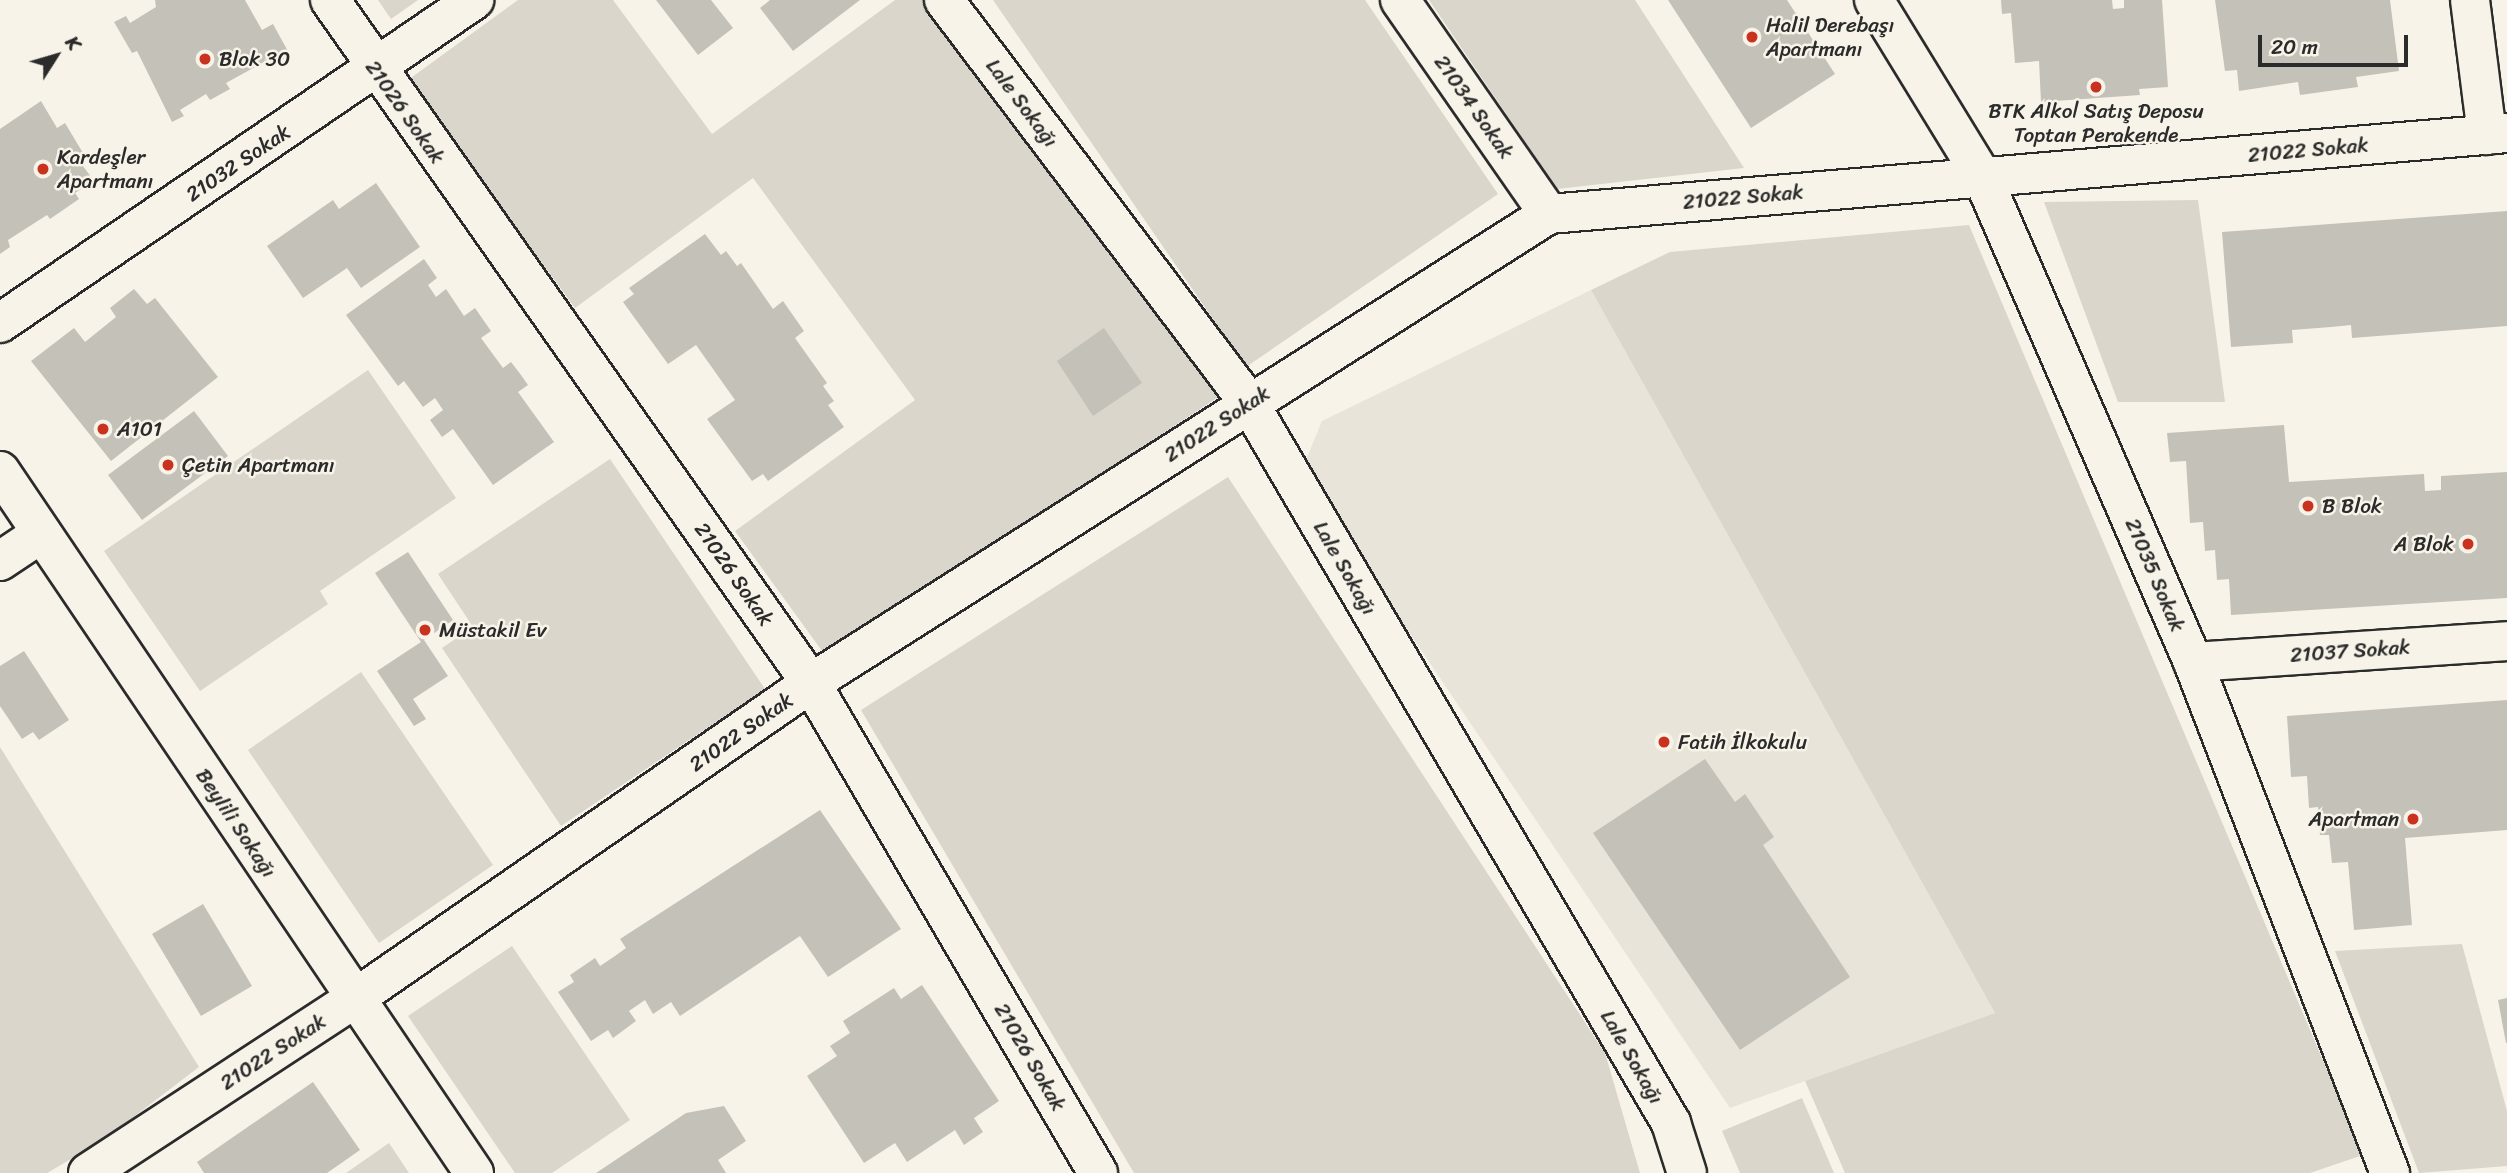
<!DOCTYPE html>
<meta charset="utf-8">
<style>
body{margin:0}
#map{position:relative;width:2507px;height:1173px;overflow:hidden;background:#f7f3e8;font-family:Sriracha,sans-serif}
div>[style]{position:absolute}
.built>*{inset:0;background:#e8e4da}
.green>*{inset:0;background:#dad6cc}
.building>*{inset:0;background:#c4c1b9}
.roads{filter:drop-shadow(2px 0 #2b2b2b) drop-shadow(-2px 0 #2b2b2b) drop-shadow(0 2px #2b2b2b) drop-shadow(0 -2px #2b2b2b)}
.minor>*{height:38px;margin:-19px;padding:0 19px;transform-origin:19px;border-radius:19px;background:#f7f3e8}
.dots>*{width:19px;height:19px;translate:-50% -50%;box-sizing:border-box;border:4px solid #f7f3e8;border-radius:50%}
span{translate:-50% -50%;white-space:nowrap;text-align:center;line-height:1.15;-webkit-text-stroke:5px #f7f3e8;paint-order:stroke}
.poi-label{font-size:21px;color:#2b2b2b}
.left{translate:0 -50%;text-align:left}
.right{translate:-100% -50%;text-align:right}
.street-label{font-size:21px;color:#2b2b2b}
.north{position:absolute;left:21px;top:21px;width:70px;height:70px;-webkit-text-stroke:5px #f7f3e8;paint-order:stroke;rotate:53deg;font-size:19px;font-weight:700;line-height:28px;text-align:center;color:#2b2b2b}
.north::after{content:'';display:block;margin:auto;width:24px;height:32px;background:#2b2b2b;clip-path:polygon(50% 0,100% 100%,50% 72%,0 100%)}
.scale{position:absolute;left:2258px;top:35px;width:150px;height:32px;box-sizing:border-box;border:4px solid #2b2b2b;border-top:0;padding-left:9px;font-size:21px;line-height:24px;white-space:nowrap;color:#2b2b2b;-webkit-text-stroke:5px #f7f3e8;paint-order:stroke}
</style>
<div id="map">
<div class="built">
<div style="clip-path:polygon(1591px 290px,1995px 1013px,1730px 1108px,1301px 472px,1322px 421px)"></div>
</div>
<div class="green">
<div style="clip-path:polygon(378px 0,418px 0,391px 19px)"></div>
<div style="clip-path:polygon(518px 0,613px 0,712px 134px,895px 0,935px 0,1223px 394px,825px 655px,735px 531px,915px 400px,753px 178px,575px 308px,408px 80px)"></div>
<div style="clip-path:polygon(993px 0,1365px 0,1498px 194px,1246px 367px)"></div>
<div style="clip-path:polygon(1429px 0,1635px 0,1744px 168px,1557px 189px)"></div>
<div style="clip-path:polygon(2198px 200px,2225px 402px,2118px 402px,2044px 202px)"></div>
<div style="clip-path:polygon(1969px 225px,2363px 1155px,2310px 1173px,1845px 1173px,1805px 1081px,1995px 1013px,1591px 290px,1670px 252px)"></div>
<div style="clip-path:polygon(368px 370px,456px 498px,320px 591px,328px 604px,200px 691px,104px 551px)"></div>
<div style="clip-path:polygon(610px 459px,765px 689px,561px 826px,442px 648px,473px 627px,438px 574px)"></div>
<div style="clip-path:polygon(1228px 477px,1605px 1053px,1640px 1173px,1134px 1173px,861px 710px)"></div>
<div style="clip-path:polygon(361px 672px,493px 865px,379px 943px,248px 750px)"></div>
<div style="clip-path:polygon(0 747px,199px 1067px,102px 1141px,47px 1173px,0 1173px)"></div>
<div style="clip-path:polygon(2462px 944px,2507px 1111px,2507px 1166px,2419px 1173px,2335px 951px)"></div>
<div style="clip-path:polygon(512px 946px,630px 1120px,552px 1173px,515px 1173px,408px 1016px)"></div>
<div style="clip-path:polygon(1802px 1098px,1834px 1173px,1740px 1173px,1722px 1131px)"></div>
<div style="clip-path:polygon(389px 1143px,409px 1173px,346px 1173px)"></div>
</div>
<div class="building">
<div style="clip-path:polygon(155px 0,245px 0,262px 30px,273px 24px,290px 55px,279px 62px,275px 56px,226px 83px,230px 89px,210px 100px,206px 94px,180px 110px,184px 116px,172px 122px,137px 51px,132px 53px,114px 22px,126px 16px,130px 23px,156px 7px)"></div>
<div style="clip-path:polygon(656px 0,711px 0,733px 28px,698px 55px)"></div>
<div style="clip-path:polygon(770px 0,860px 0,793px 51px,760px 8px)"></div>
<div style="clip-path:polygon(1668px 0,1787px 0,1835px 74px,1751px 128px)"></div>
<div style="clip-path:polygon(2001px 0,2112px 0,2113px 9px,2124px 8px,2124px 0,2162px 0,2168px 87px,2139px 89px,2140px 95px,2041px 102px,2039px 61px,2015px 63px,2011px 13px,2002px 14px)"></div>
<div style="clip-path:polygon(2215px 0,2390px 0,2399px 71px,2356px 77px,2358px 87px,2300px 95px,2298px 82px,2239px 91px,2237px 70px,2225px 71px)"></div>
<div style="clip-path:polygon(41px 101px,57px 128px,65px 123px,83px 153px,77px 158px,94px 181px,75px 193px,79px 199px,50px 219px,47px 215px,8px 240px,10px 247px,0 254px,0 129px)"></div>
<div style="clip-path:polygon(376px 183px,420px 247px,361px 288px,347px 268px,303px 298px,267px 246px,333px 200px,339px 209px)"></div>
<div style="clip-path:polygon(2507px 211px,2507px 326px,2352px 338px,2351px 325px,2331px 327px,2292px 330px,2293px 343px,2231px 347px,2222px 232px)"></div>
<div style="clip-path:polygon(705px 234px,721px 255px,726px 251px,737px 266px,741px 263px,773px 309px,783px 301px,804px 331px,795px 338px,827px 383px,823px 386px,834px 401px,828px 405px,844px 427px,768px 481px,763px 474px,752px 481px,707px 419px,735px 400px,696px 345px,668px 364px,623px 302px,634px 294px,629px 288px)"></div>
<div style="clip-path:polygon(424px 259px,437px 278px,428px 285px,436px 297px,446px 289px,464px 316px,475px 308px,491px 331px,481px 338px,503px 368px,511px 362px,521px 375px,528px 385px,518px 392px,554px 442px,493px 485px,453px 429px,442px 437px,430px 420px,443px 410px,435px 398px,423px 407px,404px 381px,398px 386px,346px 315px)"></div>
<div style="clip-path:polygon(134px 289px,147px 304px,155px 298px,218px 377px,111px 461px,31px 361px,74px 328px,85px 342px,116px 317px,110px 308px)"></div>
<div style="clip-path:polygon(1104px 328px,1142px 383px,1093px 416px,1057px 361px)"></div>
<div style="clip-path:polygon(194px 411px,228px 456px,142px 520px,108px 475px)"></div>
<div style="clip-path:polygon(2284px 425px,2289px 482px,2424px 474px,2425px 491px,2441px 490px,2441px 476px,2507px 472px,2507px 598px,2231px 615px,2229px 579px,2217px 580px,2215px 550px,2205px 551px,2203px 522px,2190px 523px,2186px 461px,2170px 462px,2167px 433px)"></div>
<div style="clip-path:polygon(408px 552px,453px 620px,424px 640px,448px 676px,413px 699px,426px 719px,414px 726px,377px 671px,421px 642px,375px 573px)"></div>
<div style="clip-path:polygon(24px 651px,69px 720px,39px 740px,33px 732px,22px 739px,0 706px,0 666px)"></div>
<div style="clip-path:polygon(2507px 700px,2507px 830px,2405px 838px,2412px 925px,2354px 930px,2348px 862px,2332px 863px,2329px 835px,2320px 835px,2318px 807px,2309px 808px,2307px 776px,2291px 777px,2287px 716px)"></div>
<div style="clip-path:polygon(1705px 759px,1735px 802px,1745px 794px,1774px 837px,1763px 845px,1850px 977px,1740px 1050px,1593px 833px)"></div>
<div style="clip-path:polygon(820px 810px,901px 929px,828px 977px,800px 936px,680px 1016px,671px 1002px,653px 1014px,645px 1000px,629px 1011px,636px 1021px,613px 1038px,608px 1030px,591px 1041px,558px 992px,574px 982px,570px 975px,595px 958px,600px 966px,615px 956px,626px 948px,620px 939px)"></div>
<div style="clip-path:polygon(203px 904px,252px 986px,201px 1016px,152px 934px)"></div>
<div style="clip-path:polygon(922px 985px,999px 1101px,974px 1118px,983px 1132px,964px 1145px,955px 1130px,907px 1162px,895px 1143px,864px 1163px,807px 1076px,837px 1056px,830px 1046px,850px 1033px,843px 1021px,894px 988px,901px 999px)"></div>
<div style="clip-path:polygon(2507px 998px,2507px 1043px,2506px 1043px,2498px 1000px)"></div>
<div style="clip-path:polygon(313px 1082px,360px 1150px,327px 1173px,204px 1173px,197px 1162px)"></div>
<div style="clip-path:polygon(724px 1106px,746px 1141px,718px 1160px,726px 1173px,596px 1173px,686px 1113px)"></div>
</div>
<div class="roads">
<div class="minor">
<div style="left:330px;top:0;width:835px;rotate:54.85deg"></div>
<div style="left:811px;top:683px;width:568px;rotate:59.64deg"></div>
<div style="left:944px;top:0;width:505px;rotate:52.88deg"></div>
<div style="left:1249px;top:403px;width:835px;rotate:59.62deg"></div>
<div style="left:1671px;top:1123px;width:52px;rotate:72.3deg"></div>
<div style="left:1400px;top:0;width:261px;rotate:55.2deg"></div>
<div style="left:1874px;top:0;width:206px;rotate:58.5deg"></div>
<div style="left:1982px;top:176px;width:530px;rotate:66.53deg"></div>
<div style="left:2193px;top:662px;width:548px;rotate:68.92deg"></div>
<div style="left:2470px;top:0;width:136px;rotate:82.8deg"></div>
<div style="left:0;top:323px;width:574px;rotate:-34.27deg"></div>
<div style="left:0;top:471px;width:847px;rotate:55.97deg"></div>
<div style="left:0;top:561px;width:50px;rotate:-33.7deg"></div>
<div style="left:2193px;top:662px;width:315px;rotate:-3.8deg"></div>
<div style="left:88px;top:1173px;width:318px;rotate:-33.2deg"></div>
<div style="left:354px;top:999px;width:556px;rotate:-34.66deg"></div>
<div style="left:811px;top:683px;width:874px;rotate:-32.44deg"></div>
<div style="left:1549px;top:214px;width:961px;rotate:-4.83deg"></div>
</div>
</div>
<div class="dots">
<div style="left:1752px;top:37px;background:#c8321e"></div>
<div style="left:205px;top:59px;background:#c8321e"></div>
<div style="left:2096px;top:87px;background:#c8321e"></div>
<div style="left:43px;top:169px;background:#c8321e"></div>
<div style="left:103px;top:429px;background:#c8321e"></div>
<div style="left:168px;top:465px;background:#c8321e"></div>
<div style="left:2308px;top:506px;background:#c8321e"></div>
<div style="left:2468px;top:544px;background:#c8321e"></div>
<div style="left:425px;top:630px;background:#c8321e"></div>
<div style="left:1664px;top:742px;background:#c8321e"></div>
<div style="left:2413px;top:819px;background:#c8321e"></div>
</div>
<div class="poi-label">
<span class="left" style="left:1766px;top:37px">Halil Derebaşı<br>Apartmanı</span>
<span class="left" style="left:219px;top:59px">Blok 30</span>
<span style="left:2096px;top:123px">BTK Alkol Satış Deposu<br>Toptan Perakende</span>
<span class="left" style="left:57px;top:169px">Kardeşler<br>Apartmanı</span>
<span class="left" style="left:117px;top:429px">A101</span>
<span class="left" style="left:182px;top:465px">Çetin Apartmanı</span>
<span class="left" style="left:2322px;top:506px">B Blok</span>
<span class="right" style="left:2454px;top:544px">A Blok</span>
<span class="left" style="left:439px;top:630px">Müstakil Ev</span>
<span class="left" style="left:1678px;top:742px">Fatih İlkokulu</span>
<span class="right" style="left:2399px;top:819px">Apartman</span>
</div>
<div class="street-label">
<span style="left:1022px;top:103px;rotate:53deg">Lale Sokağı</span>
<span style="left:1474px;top:107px;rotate:55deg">21034 Sokak</span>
<span style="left:405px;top:112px;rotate:55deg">21026 Sokak</span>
<span style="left:2308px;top:150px;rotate:-5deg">21022 Sokak</span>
<span style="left:238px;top:163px;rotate:-34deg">21032 Sokak</span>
<span style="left:1743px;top:197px;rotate:-5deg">21022 Sokak</span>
<span style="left:1217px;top:424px;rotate:-33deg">21022 Sokak</span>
<span style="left:1345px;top:568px;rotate:60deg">Lale Sokağı</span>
<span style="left:734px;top:574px;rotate:55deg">21026 Sokak</span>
<span style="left:2155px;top:575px;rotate:67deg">21035 Sokak</span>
<span style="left:2350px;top:651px;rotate:-4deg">21037 Sokak</span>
<span style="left:741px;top:732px;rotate:-35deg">21022 Sokak</span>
<span style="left:236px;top:823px;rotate:56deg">Beylili Sokağı</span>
<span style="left:273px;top:1052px;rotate:-33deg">21022 Sokak</span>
<span style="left:1030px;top:1057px;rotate:60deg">21026 Sokak</span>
<span style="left:1632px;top:1057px;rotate:60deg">Lale Sokağı</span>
</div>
<div class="north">K</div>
<div class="scale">20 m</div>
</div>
